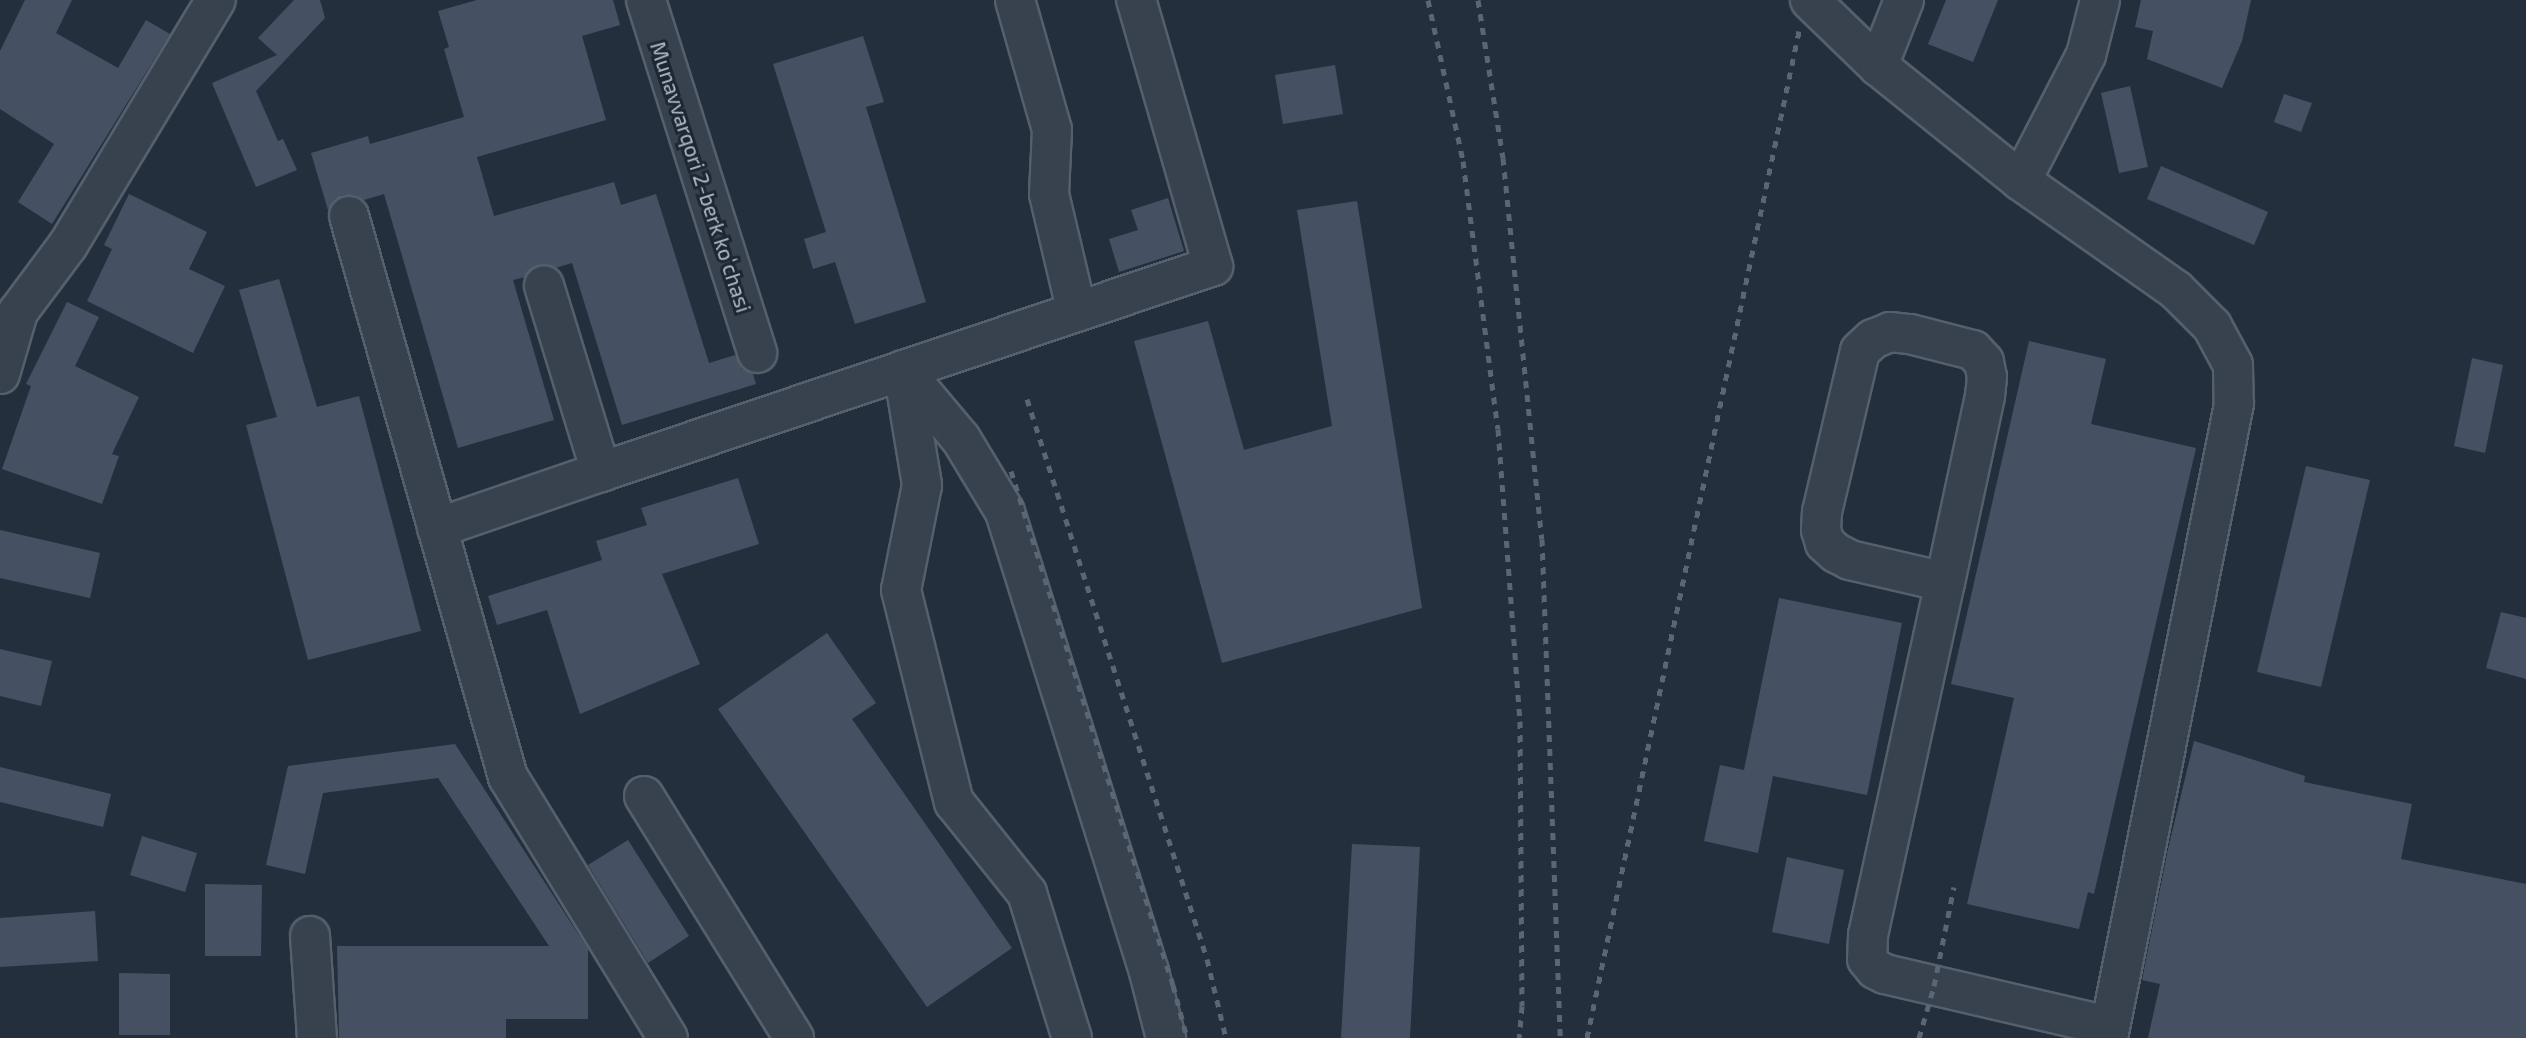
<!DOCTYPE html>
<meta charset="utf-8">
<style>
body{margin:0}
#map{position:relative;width:2526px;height:1038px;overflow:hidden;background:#242f3e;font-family:"Exo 2",sans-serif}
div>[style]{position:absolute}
.building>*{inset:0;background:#455162}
.roads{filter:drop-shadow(2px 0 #565f6c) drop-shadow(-2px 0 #565f6c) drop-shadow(0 2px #565f6c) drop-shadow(0 -2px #565f6c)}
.minor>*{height:38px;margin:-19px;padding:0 19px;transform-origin:19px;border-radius:19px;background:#38414e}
.rail>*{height:5px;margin-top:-2.5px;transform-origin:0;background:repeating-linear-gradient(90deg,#5a6575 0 7px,transparent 0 14px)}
span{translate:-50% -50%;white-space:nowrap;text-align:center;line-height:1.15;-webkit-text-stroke:6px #1d2633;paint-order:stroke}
.street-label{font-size:21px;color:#b4bcc9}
</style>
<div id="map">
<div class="building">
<div style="clip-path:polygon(25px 0,72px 0,56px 33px,118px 68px,146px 20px,170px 34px,52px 224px,18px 202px,54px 144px,0 109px,0 51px)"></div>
<div style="clip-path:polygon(294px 0,320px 0,325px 18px,256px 91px,278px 141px,283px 139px,297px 170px,256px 187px,212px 83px,277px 55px,258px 38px)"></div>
<div style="clip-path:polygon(477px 0,613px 0,620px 25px,582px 36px,606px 120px,477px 157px,494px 216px,614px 182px,621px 205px,656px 194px,709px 363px,735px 355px,742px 369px,753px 374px,756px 384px,622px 425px,572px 263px,555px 268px,538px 265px,525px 277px,513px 280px,554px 420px,458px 448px,384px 194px,364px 200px,355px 195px,344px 195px,334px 200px,328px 210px,311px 153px,368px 136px,370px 144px,464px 117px,444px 49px,449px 47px,438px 11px)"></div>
<div style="clip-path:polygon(1946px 0,1998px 0,1973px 62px,1928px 44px)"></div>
<div style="clip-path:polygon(2141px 0,2251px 0,2242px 41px,2222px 88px,2147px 59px,2153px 31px,2135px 27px)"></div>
<div style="clip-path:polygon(863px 36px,884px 102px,866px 107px,926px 302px,855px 324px,835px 262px,813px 269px,804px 239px,826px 232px,773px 64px)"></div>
<div style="clip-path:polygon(1335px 65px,1343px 114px,1283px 124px,1275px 75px)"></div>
<div style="clip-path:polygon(2130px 86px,2148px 167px,2119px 173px,2101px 93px)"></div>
<div style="clip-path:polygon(2284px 94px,2312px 103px,2301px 132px,2274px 122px)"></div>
<div style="clip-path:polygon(2161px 166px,2268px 212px,2254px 245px,2147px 199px)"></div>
<div style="clip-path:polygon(129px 194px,207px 232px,189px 269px,225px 286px,193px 353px,87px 301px,112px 249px,104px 245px)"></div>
<div style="clip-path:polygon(1168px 198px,1184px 251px,1119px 272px,1109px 239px,1138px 230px,1131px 210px)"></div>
<div style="clip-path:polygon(1357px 201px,1422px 608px,1222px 663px,1134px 341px,1208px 321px,1244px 450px,1332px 426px,1297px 210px)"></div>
<div style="clip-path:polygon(279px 279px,317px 407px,359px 396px,421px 631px,308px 660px,246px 425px,277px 417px,239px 290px)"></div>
<div style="clip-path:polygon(67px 302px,99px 317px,75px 366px,139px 397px,112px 454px,119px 456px,102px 504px,2px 469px,31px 386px,26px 384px)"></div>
<div style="clip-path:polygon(2029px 341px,2106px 359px,2091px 424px,2196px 448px,2094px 894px,2088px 892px,2079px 929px,1967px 904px,2014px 698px,1951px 684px)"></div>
<div style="clip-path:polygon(2472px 358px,2503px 365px,2485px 453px,2454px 446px)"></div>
<div style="clip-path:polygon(2306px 466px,2370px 480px,2321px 687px,2257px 672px)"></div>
<div style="clip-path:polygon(738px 478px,759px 544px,662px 574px,700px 664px,580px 714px,547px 610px,497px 625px,488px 596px,602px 560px,596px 541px,647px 525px,641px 508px)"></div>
<div style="clip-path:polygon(0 530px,100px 553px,90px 598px,0 578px)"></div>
<div style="clip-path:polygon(1779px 598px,1902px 623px,1867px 795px,1773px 776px,1758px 853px,1704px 841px,1720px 765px,1744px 770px)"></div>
<div style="clip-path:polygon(2501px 612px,2526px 618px,2526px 679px,2486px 668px)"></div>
<div style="clip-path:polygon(827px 633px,876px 703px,852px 719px,1012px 948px,927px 1007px,718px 709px)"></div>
<div style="clip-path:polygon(0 649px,52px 661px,41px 706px,0 696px)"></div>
<div style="clip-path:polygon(2194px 741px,2305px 776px,2304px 782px,2412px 804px,2401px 859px,2526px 884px,2526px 1038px,2148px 1038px,2160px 984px,2142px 980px,2168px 849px)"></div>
<div style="clip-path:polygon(455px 744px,588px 949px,588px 1019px,506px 1019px,506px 1038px,339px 1038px,337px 946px,549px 946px,438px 778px,323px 793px,305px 874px,266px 865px,288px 766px)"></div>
<div style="clip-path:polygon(0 767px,111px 794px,103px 827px,0 802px)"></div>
<div style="clip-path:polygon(142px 836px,197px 853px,185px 892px,130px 875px)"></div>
<div style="clip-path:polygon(628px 840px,689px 936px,648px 963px,588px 865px)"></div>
<div style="clip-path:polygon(1352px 844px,1420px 847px,1410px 1038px,1341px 1038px)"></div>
<div style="clip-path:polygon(1787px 857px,1844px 870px,1829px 944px,1772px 932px)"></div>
<div style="clip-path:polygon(205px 884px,262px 885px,261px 956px,205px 956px)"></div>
<div style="clip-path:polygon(95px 911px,98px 961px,0 967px,0 918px)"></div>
<div style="clip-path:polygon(119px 973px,170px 974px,170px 1035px,119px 1035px)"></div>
</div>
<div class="roads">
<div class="minor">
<div style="left:646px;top:0;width:370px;rotate:72.5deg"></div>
<div style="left:1015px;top:0;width:135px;rotate:74.1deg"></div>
<div style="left:1052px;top:130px;width:64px;rotate:92.7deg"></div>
<div style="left:1049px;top:194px;width:121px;rotate:76.7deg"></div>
<div style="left:1810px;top:0;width:95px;rotate:44.1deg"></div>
<div style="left:1878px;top:66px;width:184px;rotate:38.8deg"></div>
<div style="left:2021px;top:181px;width:189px;rotate:35.1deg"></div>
<div style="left:2176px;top:290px;width:51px;rotate:45deg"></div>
<div style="left:2212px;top:326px;width:44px;rotate:61.7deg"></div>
<div style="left:2233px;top:365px;width:39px;rotate:89deg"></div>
<div style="left:2234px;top:404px;width:646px;rotate:101.24deg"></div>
<div style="left:1878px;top:66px;width:71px;rotate:-68.5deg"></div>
<div style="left:2021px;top:181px;width:142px;rotate:-62.7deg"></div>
<div style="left:2086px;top:55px;width:57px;rotate:-75.7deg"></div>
<div style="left:349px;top:216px;width:583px;rotate:74.18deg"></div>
<div style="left:508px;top:777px;width:306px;rotate:58.5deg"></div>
<div style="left:903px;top:370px;width:90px;rotate:50deg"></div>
<div style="left:961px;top:439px;width:85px;rotate:58.9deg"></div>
<div style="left:1005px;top:512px;width:482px;rotate:72.6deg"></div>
<div style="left:1149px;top:972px;width:68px;rotate:75.6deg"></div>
<div style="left:903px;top:370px;width:117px;rotate:80.6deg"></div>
<div style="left:922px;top:485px;width:107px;rotate:101.3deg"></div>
<div style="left:901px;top:590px;width:219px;rotate:76deg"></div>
<div style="left:954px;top:802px;width:117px;rotate:51.3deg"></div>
<div style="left:1027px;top:893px;width:152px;rotate:72.8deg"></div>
<div style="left:0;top:374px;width:65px;rotate:-73.8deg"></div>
<div style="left:18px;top:312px;width:84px;rotate:-53.3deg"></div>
<div style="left:68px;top:245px;width:286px;rotate:-58.9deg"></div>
<div style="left:601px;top:472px;width:646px;rotate:-18.6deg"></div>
<div style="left:1213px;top:266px;width:277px;rotate:-106.1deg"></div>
<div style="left:437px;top:528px;width:173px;rotate:-18.9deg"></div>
<div style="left:601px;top:472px;width:195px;rotate:-107deg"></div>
<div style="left:1945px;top:582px;width:98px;rotate:-167deg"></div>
<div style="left:1850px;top:560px;width:16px;rotate:-153deg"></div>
<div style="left:1836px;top:553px;width:15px;rotate:-138deg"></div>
<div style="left:1825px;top:543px;width:14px;rotate:-107deg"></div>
<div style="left:1821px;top:530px;width:18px;rotate:-87deg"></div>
<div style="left:1822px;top:512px;width:165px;rotate:-76.7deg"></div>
<div style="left:1860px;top:351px;width:18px;rotate:-43deg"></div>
<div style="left:1873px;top:339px;width:18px;rotate:-22deg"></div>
<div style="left:1890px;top:332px;width:20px;rotate:6deg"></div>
<div style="left:1910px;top:334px;width:65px;rotate:14.3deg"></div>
<div style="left:1973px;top:350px;width:16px;rotate:47deg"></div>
<div style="left:1984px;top:362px;width:15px;rotate:79deg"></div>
<div style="left:1987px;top:377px;width:19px;rotate:96deg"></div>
<div style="left:1985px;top:396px;width:190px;rotate:102.1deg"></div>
<div style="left:1945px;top:582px;width:361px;rotate:102.3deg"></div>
<div style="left:1868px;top:935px;width:24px;rotate:92deg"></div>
<div style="left:1867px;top:959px;width:13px;rotate:51deg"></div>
<div style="left:1875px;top:969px;width:11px;rotate:27deg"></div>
<div style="left:1885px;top:974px;width:230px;rotate:13.1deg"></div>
<div style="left:644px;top:796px;width:285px;rotate:58.2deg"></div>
<div style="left:310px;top:936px;width:102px;rotate:86.1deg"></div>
</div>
</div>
<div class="rail">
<div style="left:1428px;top:0;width:165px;rotate:77.7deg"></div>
<div style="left:1463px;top:161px;width:270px;rotate:82.6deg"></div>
<div style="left:1498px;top:429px;width:293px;rotate:85.7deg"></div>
<div style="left:1520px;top:721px;width:285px;rotate:89.6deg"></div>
<div style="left:1522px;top:1006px;width:32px;rotate:95deg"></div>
<div style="left:1478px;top:0;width:160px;rotate:81deg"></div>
<div style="left:1503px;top:158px;width:383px;rotate:84.2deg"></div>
<div style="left:1542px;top:539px;width:499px;rotate:87.9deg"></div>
<div style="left:1027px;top:399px;width:588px;rotate:72.18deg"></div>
<div style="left:1207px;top:959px;width:81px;rotate:76.5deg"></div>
<div style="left:1011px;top:471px;width:539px;rotate:72.51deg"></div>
<div style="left:1173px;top:985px;width:55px;rotate:75.2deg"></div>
<div style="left:1587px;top:1038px;width:1034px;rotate:-78.11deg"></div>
<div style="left:1919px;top:1038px;width:54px;rotate:-73.9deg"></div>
<div style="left:1934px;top:986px;width:101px;rotate:-78.6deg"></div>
</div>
<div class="street-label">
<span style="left:701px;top:177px;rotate:72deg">Munavvarqori 2-berk koʻchasi</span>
</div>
</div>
